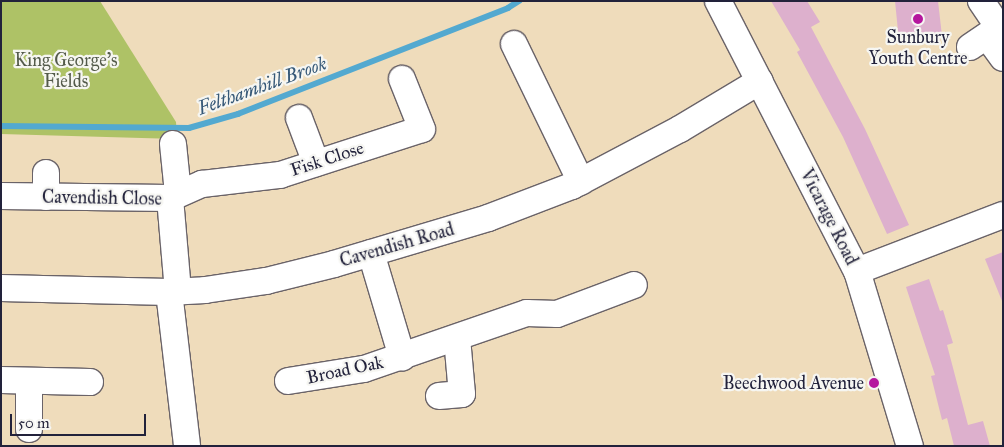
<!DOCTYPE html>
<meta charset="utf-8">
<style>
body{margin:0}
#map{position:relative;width:1004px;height:447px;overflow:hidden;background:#efdcbb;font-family:"IM FELL Great Primer",serif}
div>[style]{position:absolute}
.green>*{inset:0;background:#aec266}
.stream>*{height:5.5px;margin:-2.75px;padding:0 2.75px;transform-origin:2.75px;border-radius:2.75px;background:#53a9d0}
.building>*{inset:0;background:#ddb0cd}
.roads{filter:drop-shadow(1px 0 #6a6368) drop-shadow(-1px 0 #6a6368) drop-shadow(0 1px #6a6368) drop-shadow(0 -1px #6a6368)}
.minor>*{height:26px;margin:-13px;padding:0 13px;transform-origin:13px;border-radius:13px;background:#fff}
.dots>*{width:14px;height:14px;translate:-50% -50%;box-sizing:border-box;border:2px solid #f6f6f2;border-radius:50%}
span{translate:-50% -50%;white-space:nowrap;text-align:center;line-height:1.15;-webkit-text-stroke:4.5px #f6f6f2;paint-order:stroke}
.poi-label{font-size:18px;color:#22223b}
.right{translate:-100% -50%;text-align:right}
.park-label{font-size:18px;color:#535a4a}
.street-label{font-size:18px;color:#22223b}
.water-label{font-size:19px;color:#365877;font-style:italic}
.frame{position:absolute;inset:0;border:2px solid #22223b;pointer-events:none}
.scale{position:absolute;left:10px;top:414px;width:136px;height:22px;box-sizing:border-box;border:2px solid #22223b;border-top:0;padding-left:6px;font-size:15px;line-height:18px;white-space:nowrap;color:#22223b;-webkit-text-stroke:4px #f6f6f2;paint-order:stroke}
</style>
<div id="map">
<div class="green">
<div style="clip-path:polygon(1px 1px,100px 1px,176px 122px,177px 139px,1px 134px)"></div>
</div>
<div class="stream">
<div style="left:1px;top:126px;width:188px;rotate:0.6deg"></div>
<div style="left:189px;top:128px;width:51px;rotate:-15.9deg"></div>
<div style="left:238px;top:114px;width:290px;rotate:-21.4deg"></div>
<div style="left:508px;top:8px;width:13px;rotate:-32deg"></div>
</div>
<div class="building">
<div style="clip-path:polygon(771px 1px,807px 1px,820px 22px,811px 27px,865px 129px,909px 225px,887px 234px,843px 137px,797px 52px,800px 50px)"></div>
<div style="clip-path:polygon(895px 1px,938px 1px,942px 36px,899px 41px)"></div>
<div style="clip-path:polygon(1003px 252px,1003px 301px,1002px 301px,985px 259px)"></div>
<div style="clip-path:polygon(929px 279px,940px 311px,943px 310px,953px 343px,947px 345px,968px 425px,983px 421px,990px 446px,954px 446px,947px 418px,942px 420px,931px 376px,935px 375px,906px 287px)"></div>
</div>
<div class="roads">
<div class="minor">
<div style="left:718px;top:1px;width:304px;rotate:62.8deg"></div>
<div style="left:857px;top:271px;width:183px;rotate:73.2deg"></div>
<div style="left:981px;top:1px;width:32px;rotate:56deg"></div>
<div style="left:987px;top:36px;width:27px;rotate:54deg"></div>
<div style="left:514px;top:44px;width:153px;rotate:64.1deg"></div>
<div style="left:970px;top:47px;width:40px;rotate:-34deg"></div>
<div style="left:299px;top:118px;width:48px;rotate:69.3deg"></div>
<div style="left:173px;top:144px;width:49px;rotate:84.2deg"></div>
<div style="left:1px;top:196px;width:169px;rotate:0.7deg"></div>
<div style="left:46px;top:197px;width:24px;rotate:-90deg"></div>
<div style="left:170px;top:198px;width:35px;rotate:-24deg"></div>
<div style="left:202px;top:184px;width:79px;rotate:-6.6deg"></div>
<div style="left:280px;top:175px;width:149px;rotate:-17.9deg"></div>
<div style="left:422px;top:129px;width:54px;rotate:-111.8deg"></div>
<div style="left:170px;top:198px;width:93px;rotate:85.1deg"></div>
<div style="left:371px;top:253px;width:109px;rotate:73.4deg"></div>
<div style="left:857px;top:271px;width:156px;rotate:-21deg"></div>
<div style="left:1px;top:288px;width:168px;rotate:1.4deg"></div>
<div style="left:169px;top:292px;width:36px;rotate:-3deg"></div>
<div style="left:205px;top:290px;width:62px;rotate:-8.4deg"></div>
<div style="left:266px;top:281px;width:70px;rotate:-14deg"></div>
<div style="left:334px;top:264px;width:161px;rotate:-16.6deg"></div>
<div style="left:488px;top:218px;width:90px;rotate:-20.9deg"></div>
<div style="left:572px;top:186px;width:122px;rotate:-27.8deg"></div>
<div style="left:680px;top:129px;width:93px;rotate:-31deg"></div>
<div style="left:169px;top:292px;width:155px;rotate:83.3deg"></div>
<div style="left:1px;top:380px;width:89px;rotate:1.3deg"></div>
<div style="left:29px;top:381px;width:48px;rotate:90deg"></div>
<div style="left:288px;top:381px;width:77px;rotate:-9deg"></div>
<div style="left:364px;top:369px;width:172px;rotate:-19deg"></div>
<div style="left:527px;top:313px;width:30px;rotate:2deg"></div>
<div style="left:557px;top:314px;width:82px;rotate:-20.6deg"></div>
<div style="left:439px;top:396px;width:23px;rotate:-5deg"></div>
<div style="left:462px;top:394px;width:56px;rotate:-95.1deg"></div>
</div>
</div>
<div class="dots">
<div style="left:918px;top:19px;background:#b5179e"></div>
<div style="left:874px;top:383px;background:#b5179e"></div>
</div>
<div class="poi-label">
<span style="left:918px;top:48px">Sunbury<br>Youth Centre</span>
<span class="right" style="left:864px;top:383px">Beechwood Avenue</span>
</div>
<div class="park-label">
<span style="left:66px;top:71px">King George’s<br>Fields</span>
</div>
<div class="street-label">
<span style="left:327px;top:159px;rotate:-18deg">Fisk Close</span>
<span style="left:102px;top:198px;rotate:1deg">Cavendish Close</span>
<span style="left:829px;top:217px;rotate:63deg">Vicarage Road</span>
<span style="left:397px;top:245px;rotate:-16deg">Cavendish Road</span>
<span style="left:345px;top:370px;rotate:-12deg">Broad Oak</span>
</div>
<div class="water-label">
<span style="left:262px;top:86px;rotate:-20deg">Felthamhill Brook</span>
</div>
<div class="frame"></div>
<div class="scale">50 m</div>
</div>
